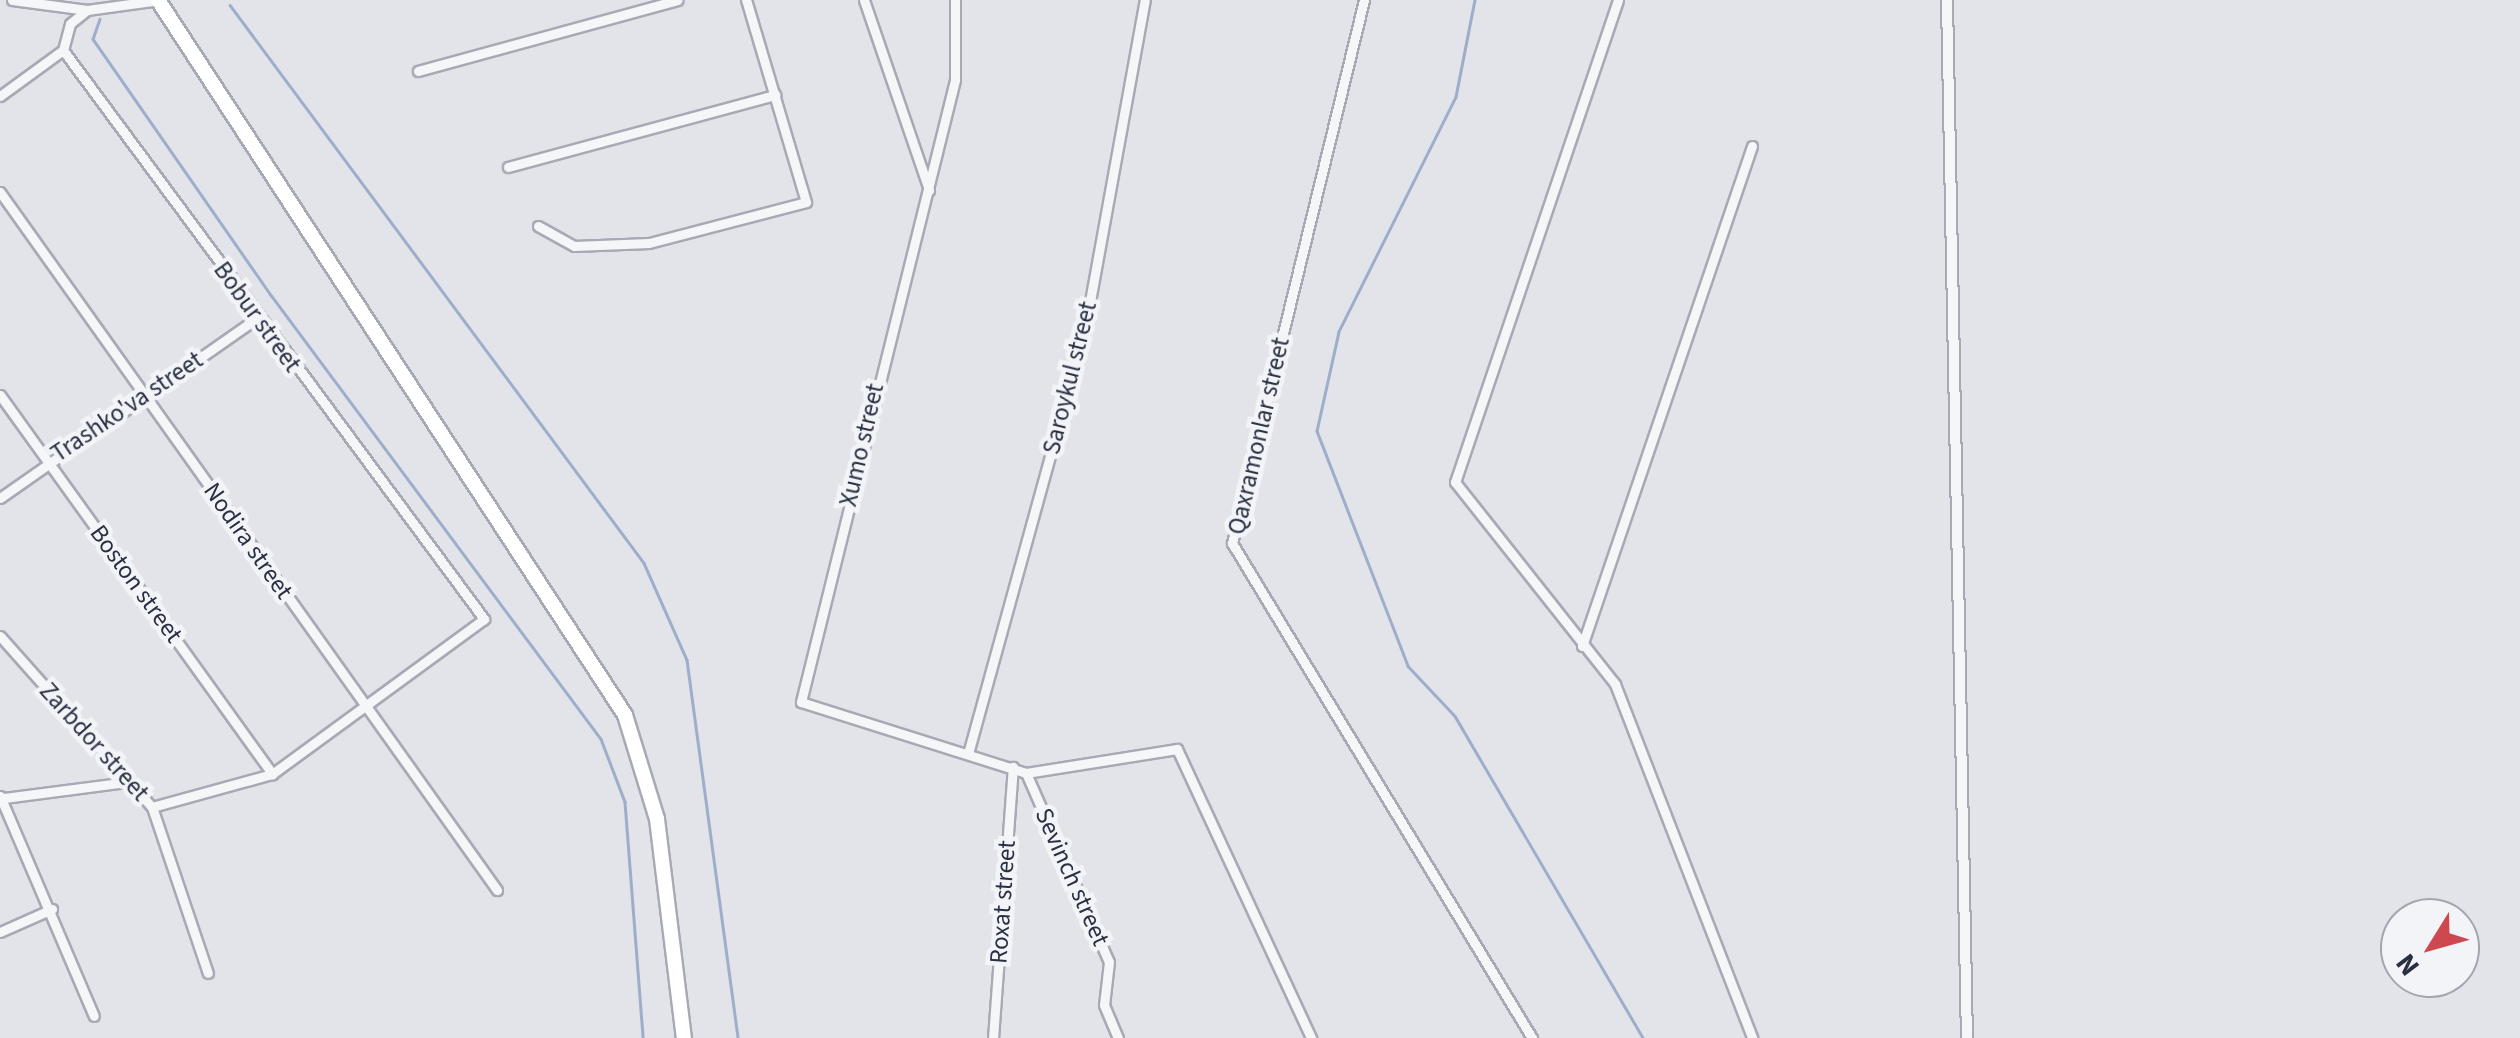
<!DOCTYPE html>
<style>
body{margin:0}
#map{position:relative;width:2520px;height:1038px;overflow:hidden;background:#e2e4ea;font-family:"Source Sans 3",sans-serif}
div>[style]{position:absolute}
.stream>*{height:2.5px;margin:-1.25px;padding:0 1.25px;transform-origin:1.25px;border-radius:1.25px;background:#9eaeca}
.roads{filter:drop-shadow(2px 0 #a7aab4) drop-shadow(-2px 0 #a7aab4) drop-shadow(0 2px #a7aab4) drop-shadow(0 -2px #a7aab4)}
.minor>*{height:9px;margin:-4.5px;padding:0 4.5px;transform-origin:4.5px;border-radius:4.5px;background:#f5f6f8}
.tertiary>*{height:10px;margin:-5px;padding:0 5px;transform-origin:5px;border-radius:5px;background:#f5f6f8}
.trunk>*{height:14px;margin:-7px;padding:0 7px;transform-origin:7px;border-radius:7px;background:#fff}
span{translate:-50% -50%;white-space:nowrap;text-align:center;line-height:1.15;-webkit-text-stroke:9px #f2f4f8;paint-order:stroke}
.street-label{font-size:25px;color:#2a3042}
.north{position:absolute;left:2380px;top:898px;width:100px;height:100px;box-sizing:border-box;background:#f2f4f8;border:2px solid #a2a6af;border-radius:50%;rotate:233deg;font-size:28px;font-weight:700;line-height:40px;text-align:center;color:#2a3042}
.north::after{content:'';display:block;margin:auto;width:35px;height:45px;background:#cd494f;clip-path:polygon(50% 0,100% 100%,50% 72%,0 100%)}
</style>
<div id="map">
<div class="stream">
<div style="left:1475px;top:0;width:99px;rotate:101.1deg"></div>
<div style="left:1456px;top:97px;width:263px;rotate:116.5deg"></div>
<div style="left:1339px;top:332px;width:101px;rotate:102.5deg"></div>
<div style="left:1317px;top:431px;width:252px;rotate:68.8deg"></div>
<div style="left:1408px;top:666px;width:69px;rotate:46.8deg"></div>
<div style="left:1455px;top:716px;width:373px;rotate:59.7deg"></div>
<div style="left:230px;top:5px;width:695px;rotate:53.43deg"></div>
<div style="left:644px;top:563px;width:106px;rotate:66.1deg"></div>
<div style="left:687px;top:660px;width:381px;rotate:82.3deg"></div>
<div style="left:100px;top:19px;width:21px;rotate:109deg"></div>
<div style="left:93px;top:39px;width:312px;rotate:55.2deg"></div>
<div style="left:271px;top:295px;width:553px;rotate:53.38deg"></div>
<div style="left:601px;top:739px;width:67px;rotate:69.1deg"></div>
<div style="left:625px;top:802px;width:237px;rotate:85.6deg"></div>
</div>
<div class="roads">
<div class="minor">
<div style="left:12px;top:0;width:76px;rotate:7.6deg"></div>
<div style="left:87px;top:10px;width:73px;rotate:-7.9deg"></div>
<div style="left:864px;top:0;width:201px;rotate:71.1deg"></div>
<div style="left:955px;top:0;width:80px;rotate:90deg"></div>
<div style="left:955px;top:80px;width:641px;rotate:103.91deg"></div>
<div style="left:801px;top:702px;width:236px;rotate:17.5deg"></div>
<div style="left:1026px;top:773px;width:153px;rotate:-9deg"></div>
<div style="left:1177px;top:749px;width:319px;rotate:65.1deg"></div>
<div style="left:1364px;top:0;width:559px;rotate:103.66deg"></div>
<div style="left:1232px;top:543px;width:579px;rotate:58.78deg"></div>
<div style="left:1618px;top:0;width:509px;rotate:108.68deg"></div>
<div style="left:1455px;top:482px;width:258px;rotate:51.6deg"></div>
<div style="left:1615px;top:684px;width:380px;rotate:68.8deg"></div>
<div style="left:87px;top:10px;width:22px;rotate:141deg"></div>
<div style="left:70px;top:24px;width:27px;rotate:105deg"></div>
<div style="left:63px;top:50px;width:708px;rotate:53.5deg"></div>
<div style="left:484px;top:619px;width:263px;rotate:143.8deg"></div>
<div style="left:272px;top:774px;width:124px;rotate:164.6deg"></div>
<div style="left:418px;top:71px;width:269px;rotate:-15.3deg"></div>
<div style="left:0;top:96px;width:78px;rotate:-36.1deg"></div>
<div style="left:508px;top:167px;width:277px;rotate:-15.1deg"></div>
<div style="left:0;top:192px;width:857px;rotate:54.55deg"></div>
<div style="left:538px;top:226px;width:41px;rotate:29.1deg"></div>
<div style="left:574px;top:246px;width:75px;rotate:-2.3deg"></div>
<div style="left:649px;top:243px;width:162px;rotate:-14.6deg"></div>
<div style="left:806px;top:202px;width:211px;rotate:-106.5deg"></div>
<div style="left:0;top:395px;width:467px;rotate:54.3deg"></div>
<div style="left:0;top:498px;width:312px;rotate:-35deg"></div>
<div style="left:0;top:636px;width:229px;rotate:48.4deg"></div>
<div style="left:152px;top:807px;width:175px;rotate:71.4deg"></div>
<div style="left:1582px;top:646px;width:528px;rotate:-71.22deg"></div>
<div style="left:969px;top:750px;width:437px;rotate:-74.6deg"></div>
<div style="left:1085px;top:329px;width:334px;rotate:-79.7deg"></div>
<div style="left:1026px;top:773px;width:206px;rotate:66.3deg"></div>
<div style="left:1109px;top:962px;width:43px;rotate:96.6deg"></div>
<div style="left:1104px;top:1005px;width:36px;rotate:67deg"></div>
<div style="left:0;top:796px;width:239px;rotate:66.9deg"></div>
<div style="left:4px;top:798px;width:125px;rotate:-7.4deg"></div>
<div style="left:0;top:932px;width:57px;rotate:-23.9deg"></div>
<div style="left:993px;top:1038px;width:272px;rotate:-85.8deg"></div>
</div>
<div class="tertiary">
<div style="left:1947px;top:0;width:1038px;rotate:88.9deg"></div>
</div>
<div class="trunk">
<div style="left:158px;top:0;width:854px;rotate:56.85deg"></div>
<div style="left:625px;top:715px;width:109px;rotate:72.9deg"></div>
<div style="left:657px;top:819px;width:221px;rotate:83deg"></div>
</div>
</div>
<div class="street-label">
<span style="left:257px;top:317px;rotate:54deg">Bobur street</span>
<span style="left:1070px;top:378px;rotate:-76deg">Saroykul street</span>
<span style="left:127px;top:407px;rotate:-34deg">Trashko'va street</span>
<span style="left:1259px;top:436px;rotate:-77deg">Qaxramonlar street</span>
<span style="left:862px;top:445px;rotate:-77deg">Xumo street</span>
<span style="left:248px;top:541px;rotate:55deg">Nodira street</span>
<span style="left:136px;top:584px;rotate:54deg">Boston street</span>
<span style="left:94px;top:742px;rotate:48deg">Zarbdor street</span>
<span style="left:1072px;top:877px;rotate:66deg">Sevinch street</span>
<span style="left:1003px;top:902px;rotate:-86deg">Roxat street</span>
</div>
<div class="north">N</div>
</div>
